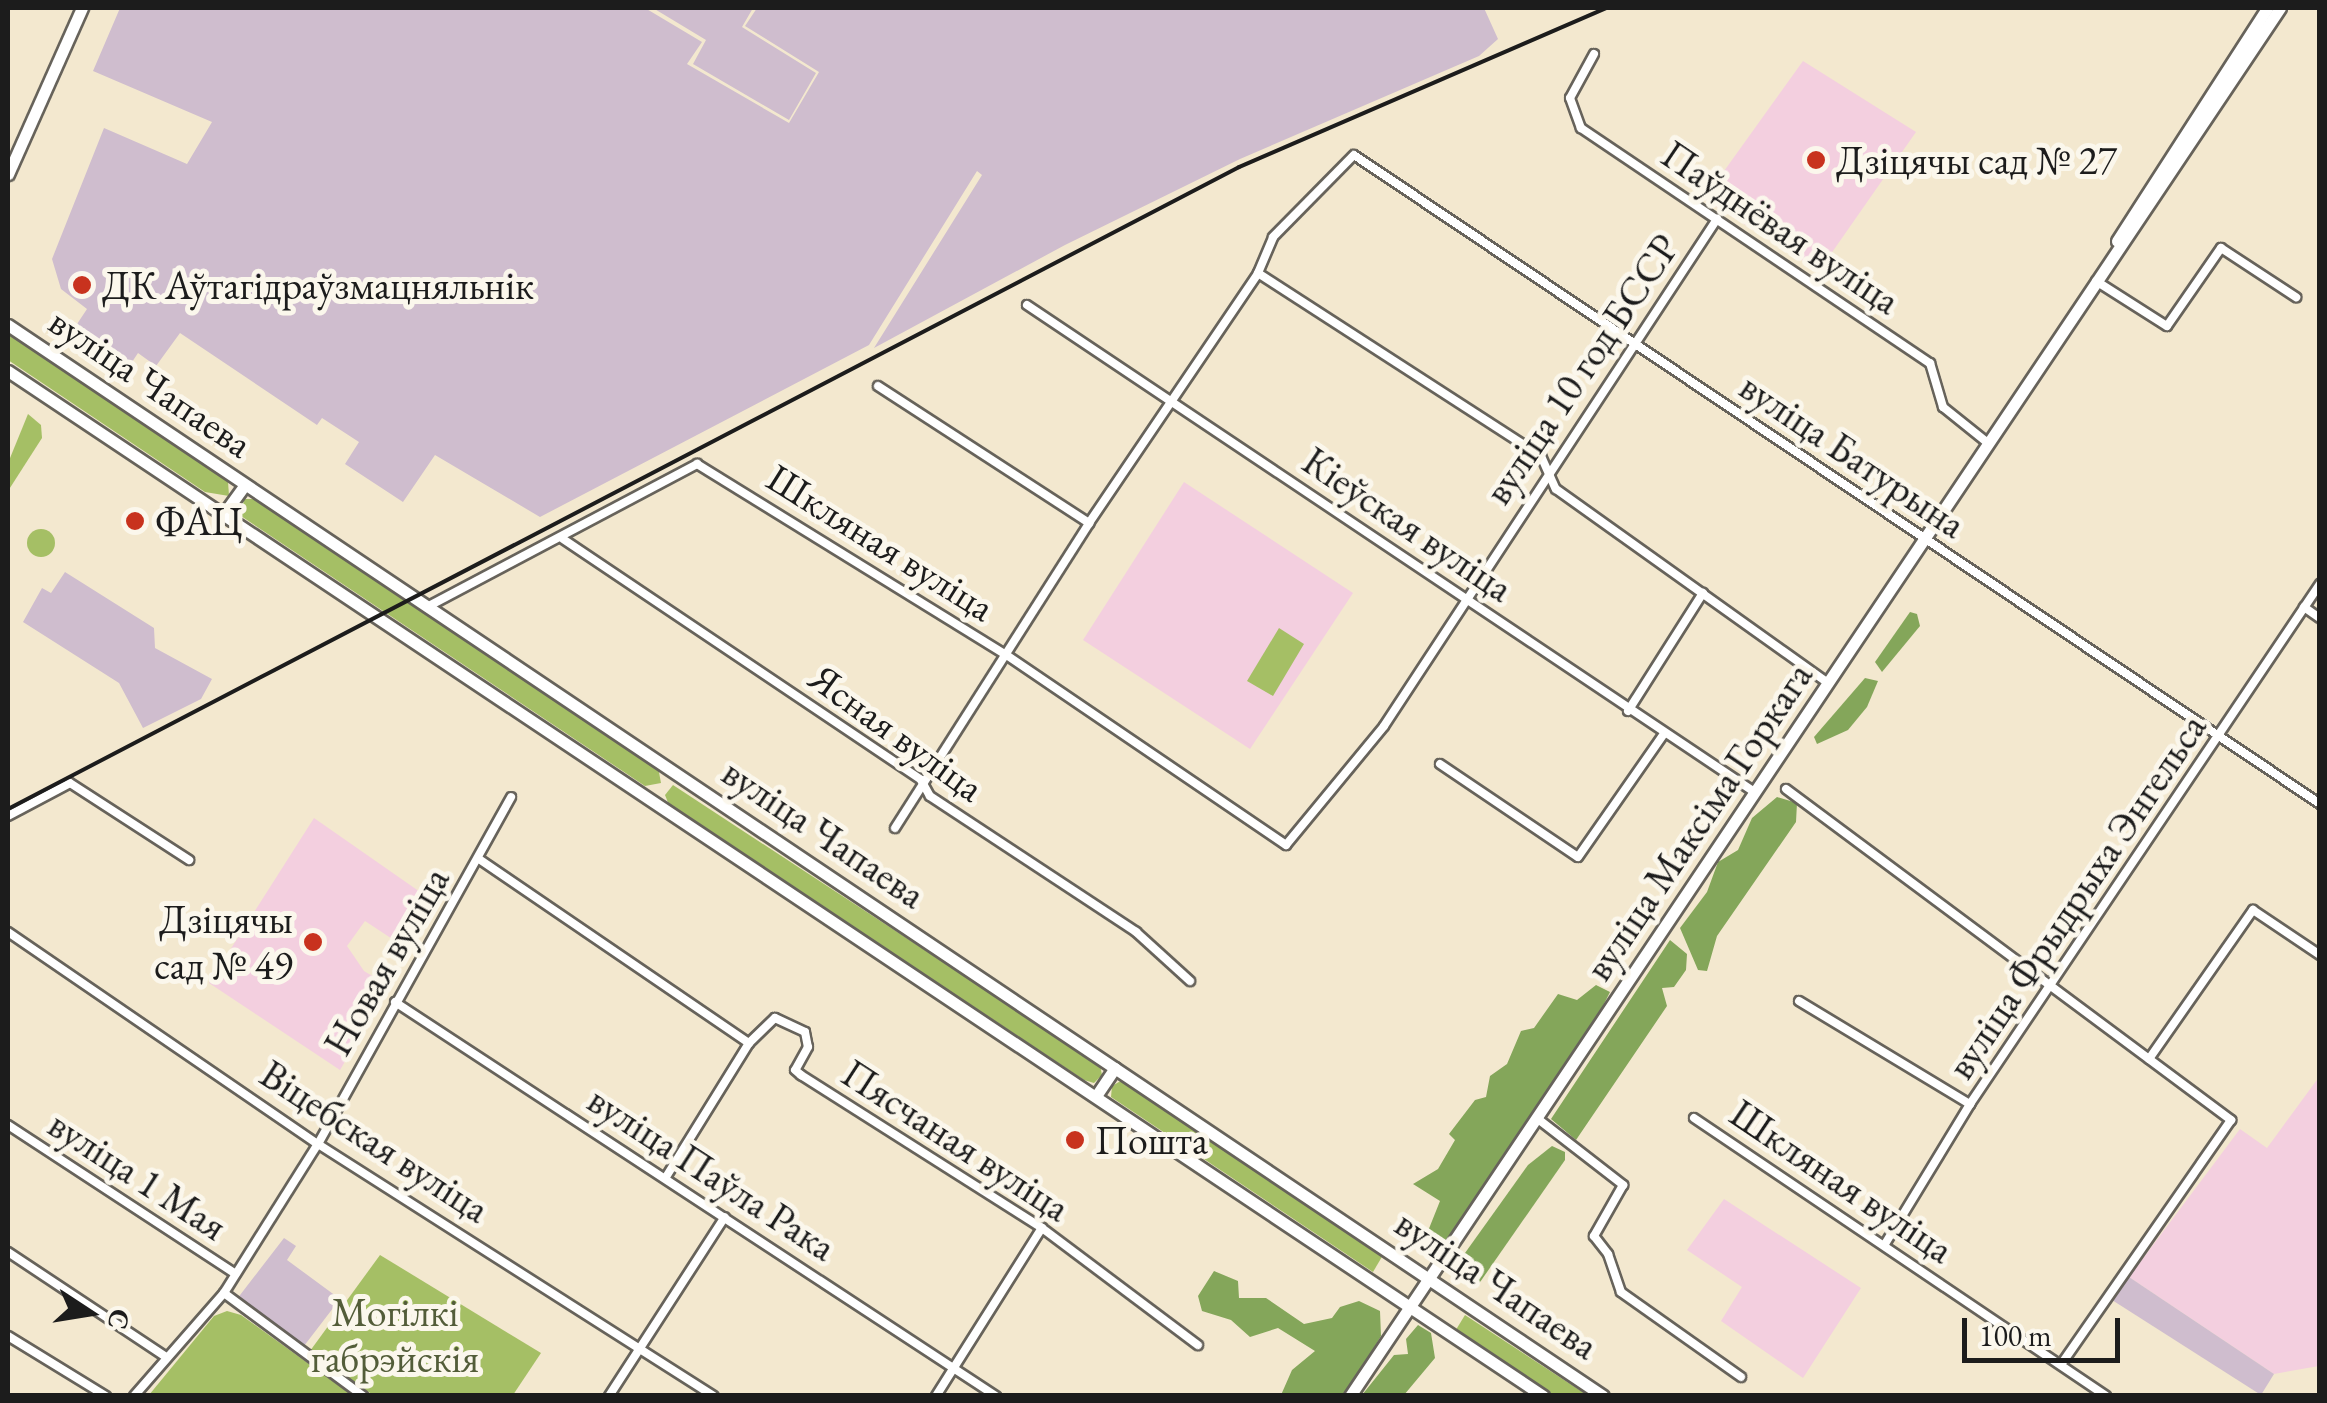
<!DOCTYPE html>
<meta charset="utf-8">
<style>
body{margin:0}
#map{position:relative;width:2327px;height:1403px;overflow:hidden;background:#f3e8cf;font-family:"EB Garamond",serif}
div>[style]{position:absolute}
.built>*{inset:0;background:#f3cfdf}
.industrial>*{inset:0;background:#cfbdce}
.green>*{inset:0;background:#a5bf65}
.round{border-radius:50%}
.forest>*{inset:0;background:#84a65a}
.roads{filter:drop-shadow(2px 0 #67635b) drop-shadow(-2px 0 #67635b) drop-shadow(0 2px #67635b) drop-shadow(0 -2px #67635b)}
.street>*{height:8px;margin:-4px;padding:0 4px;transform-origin:4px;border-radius:4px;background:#fff}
.secondary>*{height:11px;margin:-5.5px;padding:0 5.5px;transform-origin:5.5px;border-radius:5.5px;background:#fff}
.rail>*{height:4px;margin:-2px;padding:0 2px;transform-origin:2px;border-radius:2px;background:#1c1c1c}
.dots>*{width:28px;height:28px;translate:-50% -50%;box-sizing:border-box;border:5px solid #fbf7ec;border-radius:50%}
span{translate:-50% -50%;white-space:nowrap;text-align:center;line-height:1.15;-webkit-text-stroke:10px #fbf7ec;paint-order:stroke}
.poi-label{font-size:40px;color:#1c1c1c}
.left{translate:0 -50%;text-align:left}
.right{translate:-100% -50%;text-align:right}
.street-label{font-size:40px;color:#1c1c1c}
.park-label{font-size:40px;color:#535d39}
.frame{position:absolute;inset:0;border:10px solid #1c1c1c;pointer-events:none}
.north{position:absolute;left:40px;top:1263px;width:100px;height:100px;-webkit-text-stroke:8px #fbf7ec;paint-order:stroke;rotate:102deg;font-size:28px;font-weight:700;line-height:40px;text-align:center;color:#1c1c1c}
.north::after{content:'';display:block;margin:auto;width:35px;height:45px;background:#1c1c1c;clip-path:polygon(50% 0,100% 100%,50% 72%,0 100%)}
.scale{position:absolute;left:1962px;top:1318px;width:158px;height:45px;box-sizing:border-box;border:5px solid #1c1c1c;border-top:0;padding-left:12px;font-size:30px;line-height:35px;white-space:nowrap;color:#1c1c1c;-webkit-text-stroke:8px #fbf7ec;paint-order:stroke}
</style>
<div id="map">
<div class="built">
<div style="clip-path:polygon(1803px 61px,1916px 132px,1819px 271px,1704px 199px)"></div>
<div style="clip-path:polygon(1184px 482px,1353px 593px,1250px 749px,1083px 640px)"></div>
<div style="clip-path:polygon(314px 818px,433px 901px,409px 950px,365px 921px,347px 946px,364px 971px,389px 986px,340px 1070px,209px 983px)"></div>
<div style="clip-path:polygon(2319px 1077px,2319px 1366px,2274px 1374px,2129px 1277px,2240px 1129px,2267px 1148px)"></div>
<div style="clip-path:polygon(1724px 1199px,1861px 1288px,1803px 1378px,1721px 1321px,1742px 1287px,1687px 1250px)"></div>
</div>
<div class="industrial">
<div style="clip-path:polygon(120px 8px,645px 8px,702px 42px,687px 64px,789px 123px,819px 72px,745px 26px,757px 8px,1484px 8px,1498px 39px,1479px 56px,1240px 159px,1065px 245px,874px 348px,982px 175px,977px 171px,869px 345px,540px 517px,435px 455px,403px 502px,345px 464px,359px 442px,322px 418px,317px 425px,180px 333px,156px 366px,138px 353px,130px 365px,77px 324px,87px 309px,61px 289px,52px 259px,104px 128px,187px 164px,212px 122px,93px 71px)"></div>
<div style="clip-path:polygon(653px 8px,753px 8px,742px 27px,816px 73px,789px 120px,693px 64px,706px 40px)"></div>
<div style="clip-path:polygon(65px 572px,154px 628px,155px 648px,212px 679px,201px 699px,143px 728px,119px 683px,23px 622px,42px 588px,51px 593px)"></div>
<div style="clip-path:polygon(284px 1238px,296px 1246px,287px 1260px,340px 1299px,304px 1346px,237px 1299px)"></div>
<div style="clip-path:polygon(2129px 1277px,2274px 1374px,2261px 1395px,2112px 1300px)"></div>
</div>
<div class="green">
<div style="clip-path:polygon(8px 328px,228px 481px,229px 496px,205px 492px,8px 360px)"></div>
<div style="clip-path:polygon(28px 414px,41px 425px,42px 438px,8px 491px,8px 463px)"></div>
<div style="clip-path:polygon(244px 499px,255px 499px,658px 767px,661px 783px,645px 786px,241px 516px)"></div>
<div class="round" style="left:27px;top:529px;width:28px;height:28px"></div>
<div style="clip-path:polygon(1279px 628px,1304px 644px,1273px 696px,1247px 681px)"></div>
<div style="clip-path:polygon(673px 785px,1100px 1065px,1102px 1075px,1094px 1083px,1084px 1080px,669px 805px,665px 795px)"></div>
<div style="clip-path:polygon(1124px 1079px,1383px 1255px,1373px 1272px,1111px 1097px,1112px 1086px)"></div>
<div style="clip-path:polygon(380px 1255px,541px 1353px,513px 1395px,373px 1395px,310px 1351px)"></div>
<div style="clip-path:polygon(227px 1311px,241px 1315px,352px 1395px,149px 1395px,214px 1316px)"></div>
<div style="clip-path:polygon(1465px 1315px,1587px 1395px,1547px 1395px,1454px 1333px)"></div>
</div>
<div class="forest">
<div style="clip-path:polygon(1910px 612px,1917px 614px,1920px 626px,1882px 672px,1875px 662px)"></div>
<div style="clip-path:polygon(1865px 678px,1878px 681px,1867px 707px,1848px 730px,1817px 744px,1814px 737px)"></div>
<div style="clip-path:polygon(1777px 797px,1797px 803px,1796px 822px,1717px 936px,1707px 971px,1698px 970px,1680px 928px,1707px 892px,1718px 862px,1738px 850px,1752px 818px)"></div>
<div style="clip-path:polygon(1670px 940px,1687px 954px,1686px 970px,1674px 987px,1662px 988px,1667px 1006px,1576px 1140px,1551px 1119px)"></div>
<div style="clip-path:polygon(1596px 985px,1610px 992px,1599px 1014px,1443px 1245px,1426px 1236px,1440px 1201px,1413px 1184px,1438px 1169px,1455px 1140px,1449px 1134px,1475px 1100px,1486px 1097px,1490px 1076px,1507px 1064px,1521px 1031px,1534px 1028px,1558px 994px,1577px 1000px)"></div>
<div style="clip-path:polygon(1552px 1146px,1565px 1152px,1565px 1160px,1478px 1285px,1455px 1267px,1528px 1165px)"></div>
<div style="clip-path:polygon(1214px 1271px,1238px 1281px,1239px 1298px,1266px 1298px,1304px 1324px,1332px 1318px,1340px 1307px,1359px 1301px,1380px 1311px,1381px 1336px,1346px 1395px,1281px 1395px,1292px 1370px,1315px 1351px,1278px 1328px,1250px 1337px,1231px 1320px,1202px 1311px,1198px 1296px)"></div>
<div style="clip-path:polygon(1418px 1325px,1431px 1333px,1435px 1358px,1404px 1395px,1362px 1395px,1394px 1355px,1408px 1354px,1406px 1339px)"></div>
</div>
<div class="roads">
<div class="street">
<div style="left:1594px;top:54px;width:50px;rotate:118.6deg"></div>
<div style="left:1570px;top:98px;width:32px;rotate:70deg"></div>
<div style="left:1581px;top:128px;width:421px;rotate:34deg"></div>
<div style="left:1930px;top:363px;width:46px;rotate:73.5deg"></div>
<div style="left:1943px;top:407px;width:59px;rotate:38.8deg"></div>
<div style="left:1258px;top:273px;width:337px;rotate:32.9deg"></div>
<div style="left:1541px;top:456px;width:36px;rotate:66deg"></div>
<div style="left:1556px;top:489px;width:335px;rotate:35.5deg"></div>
<div style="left:2096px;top:281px;width:84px;rotate:32.4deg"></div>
<div style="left:2167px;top:326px;width:95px;rotate:-55.3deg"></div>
<div style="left:2221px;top:248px;width:90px;rotate:33.2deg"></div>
<div style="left:1027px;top:305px;width:877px;rotate:33.8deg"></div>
<div style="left:878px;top:386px;width:252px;rotate:33deg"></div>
<div style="left:563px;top:539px;width:432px;rotate:33.9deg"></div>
<div style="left:921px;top:780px;width:18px;rotate:61deg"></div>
<div style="left:930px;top:796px;width:247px;rotate:33.4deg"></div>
<div style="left:1136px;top:932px;width:73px;rotate:42.2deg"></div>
<div style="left:427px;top:607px;width:306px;rotate:-27.9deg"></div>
<div style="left:697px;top:464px;width:362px;rotate:31.7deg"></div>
<div style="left:1005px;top:654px;width:340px;rotate:34.2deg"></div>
<div style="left:1286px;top:845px;width:154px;rotate:-50.5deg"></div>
<div style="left:1384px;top:726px;width:607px;rotate:-56.7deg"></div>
<div style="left:2304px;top:607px;width:19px;rotate:35deg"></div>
<div style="left:1628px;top:711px;width:140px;rotate:-57.6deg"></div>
<div style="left:1440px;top:764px;width:166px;rotate:34deg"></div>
<div style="left:1578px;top:857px;width:149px;rotate:-55.1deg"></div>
<div style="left:1786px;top:789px;width:555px;rotate:36.64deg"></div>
<div style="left:2231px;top:1120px;width:298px;rotate:124.8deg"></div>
<div style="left:8px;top:816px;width:70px;rotate:-28deg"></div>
<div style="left:70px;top:783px;width:142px;rotate:32.9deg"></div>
<div style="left:895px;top:828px;width:361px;rotate:-57.5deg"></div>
<div style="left:1089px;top:523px;width:302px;rotate:-55.9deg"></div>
<div style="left:1258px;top:273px;width:39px;rotate:-67deg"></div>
<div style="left:1273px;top:237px;width:115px;rotate:-45.4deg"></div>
<div style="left:1354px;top:155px;width:1164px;rotate:33.89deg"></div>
<div style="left:479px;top:859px;width:327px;rotate:34.3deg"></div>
<div style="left:749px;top:1043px;width:36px;rotate:-44deg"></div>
<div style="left:775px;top:1018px;width:33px;rotate:25deg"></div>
<div style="left:805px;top:1032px;width:15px;rotate:79deg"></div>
<div style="left:808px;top:1047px;width:26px;rotate:119deg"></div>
<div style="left:795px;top:1070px;width:8px;rotate:40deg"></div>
<div style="left:801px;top:1075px;width:285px;rotate:32.4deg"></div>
<div style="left:1042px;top:1228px;width:195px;rotate:36.9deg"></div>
<div style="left:8px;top:932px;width:376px;rotate:34.4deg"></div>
<div style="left:318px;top:1144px;width:469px;rotate:32.5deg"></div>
<div style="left:1799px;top:1001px;width:200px;rotate:31.1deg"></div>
<div style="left:395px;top:1002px;width:719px;rotate:33.25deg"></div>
<div style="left:2149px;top:1059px;width:182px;rotate:-55.1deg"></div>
<div style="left:2253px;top:910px;width:81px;rotate:33.9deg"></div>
<div style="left:1694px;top:1118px;width:497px;rotate:34deg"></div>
<div style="left:1538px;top:1119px;width:108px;rotate:37.8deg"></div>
<div style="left:1623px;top:1185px;width:59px;rotate:119.6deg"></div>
<div style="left:1594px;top:1236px;width:23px;rotate:52deg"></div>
<div style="left:1608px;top:1254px;width:40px;rotate:71.1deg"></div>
<div style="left:1621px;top:1292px;width:147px;rotate:35.3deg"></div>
<div style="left:8px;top:1125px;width:272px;rotate:33.2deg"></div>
<div style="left:666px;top:1177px;width:158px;rotate:-58.2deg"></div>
<div style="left:1885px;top:1244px;width:164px;rotate:-58.7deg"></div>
<div style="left:1970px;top:1104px;width:627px;rotate:-56.06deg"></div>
<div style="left:8px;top:1252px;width:190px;rotate:33.6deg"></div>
<div style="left:224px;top:1293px;width:173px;rotate:36.5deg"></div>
<div style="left:8px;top:1336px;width:115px;rotate:31.5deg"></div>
<div style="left:134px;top:1396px;width:137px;rotate:-48.9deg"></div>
<div style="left:224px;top:1293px;width:176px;rotate:-57.8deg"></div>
<div style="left:318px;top:1144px;width:397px;rotate:-60.9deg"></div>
<div style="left:609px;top:1396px;width:213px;rotate:-57.1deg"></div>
<div style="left:936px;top:1396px;width:199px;rotate:-57.8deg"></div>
</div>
<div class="secondary">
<div style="left:8px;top:174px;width:182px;rotate:-66deg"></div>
<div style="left:2117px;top:241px;width:277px;rotate:-57.2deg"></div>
<div style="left:8px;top:325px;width:1921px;rotate:33.88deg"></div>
<div style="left:8px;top:371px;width:1846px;rotate:33.73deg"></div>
<div style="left:223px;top:515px;width:37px;rotate:-54deg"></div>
<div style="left:1098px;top:1093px;width:30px;rotate:-56deg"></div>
<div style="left:1350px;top:1396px;width:1671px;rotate:-56.18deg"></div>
</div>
</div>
<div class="rail">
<div style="left:8px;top:809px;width:1388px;rotate:-27.54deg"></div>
<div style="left:1239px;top:167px;width:401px;rotate:-23.4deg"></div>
</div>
<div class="dots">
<div style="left:1816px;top:160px;background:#c8321e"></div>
<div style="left:82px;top:285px;background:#c8321e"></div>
<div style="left:135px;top:521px;background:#c8321e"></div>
<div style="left:313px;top:942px;background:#c8321e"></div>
<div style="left:1075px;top:1140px;background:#c8321e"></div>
</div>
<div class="poi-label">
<span class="left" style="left:1836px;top:160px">Дзіцячы сад № 27</span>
<span class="left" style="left:102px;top:285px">ДК Аўтагідраўзмацняльнік</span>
<span class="left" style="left:155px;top:521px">ФАЦ</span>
<span class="right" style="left:293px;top:942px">Дзіцячы<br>сад № 49</span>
<span class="left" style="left:1095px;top:1140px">Пошта</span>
</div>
<div class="street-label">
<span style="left:1781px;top:227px;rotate:34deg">Паўднёвая вуліца</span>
<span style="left:1581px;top:369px;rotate:-56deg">вуліца 10 год БССР</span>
<span style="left:151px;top:382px;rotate:34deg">вуліца Чапаева</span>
<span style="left:1853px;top:455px;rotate:34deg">вуліца Батурына</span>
<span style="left:1408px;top:524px;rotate:34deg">Кіеўская вуліца</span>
<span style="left:881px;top:542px;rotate:32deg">Шкляная вуліца</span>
<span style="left:897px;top:732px;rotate:36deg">Ясная вуліца</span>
<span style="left:1698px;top:821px;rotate:-56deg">вуліца Максіма Горкага</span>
<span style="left:824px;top:833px;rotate:34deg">вуліца Чапаева</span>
<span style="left:2076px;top:896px;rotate:-56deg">вуліца Фрыдрыха Энгельса</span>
<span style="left:386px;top:961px;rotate:-60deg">Новая вуліца</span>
<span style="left:956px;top:1140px;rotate:33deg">Пясчаная вуліца</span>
<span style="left:375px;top:1141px;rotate:33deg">Віцебская вуліца</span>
<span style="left:712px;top:1173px;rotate:33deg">вуліца Паўла Рака</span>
<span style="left:138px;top:1175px;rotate:33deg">вуліца 1 Мая</span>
<span style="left:1842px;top:1181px;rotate:34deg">Шкляная вуліца</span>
<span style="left:1497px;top:1284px;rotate:34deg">вуліца Чапаева</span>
</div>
<div class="park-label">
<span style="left:395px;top:1335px">Могілкі<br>габрэйскія</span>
</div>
<div class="frame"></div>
<div class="north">С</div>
<div class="scale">100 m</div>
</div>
